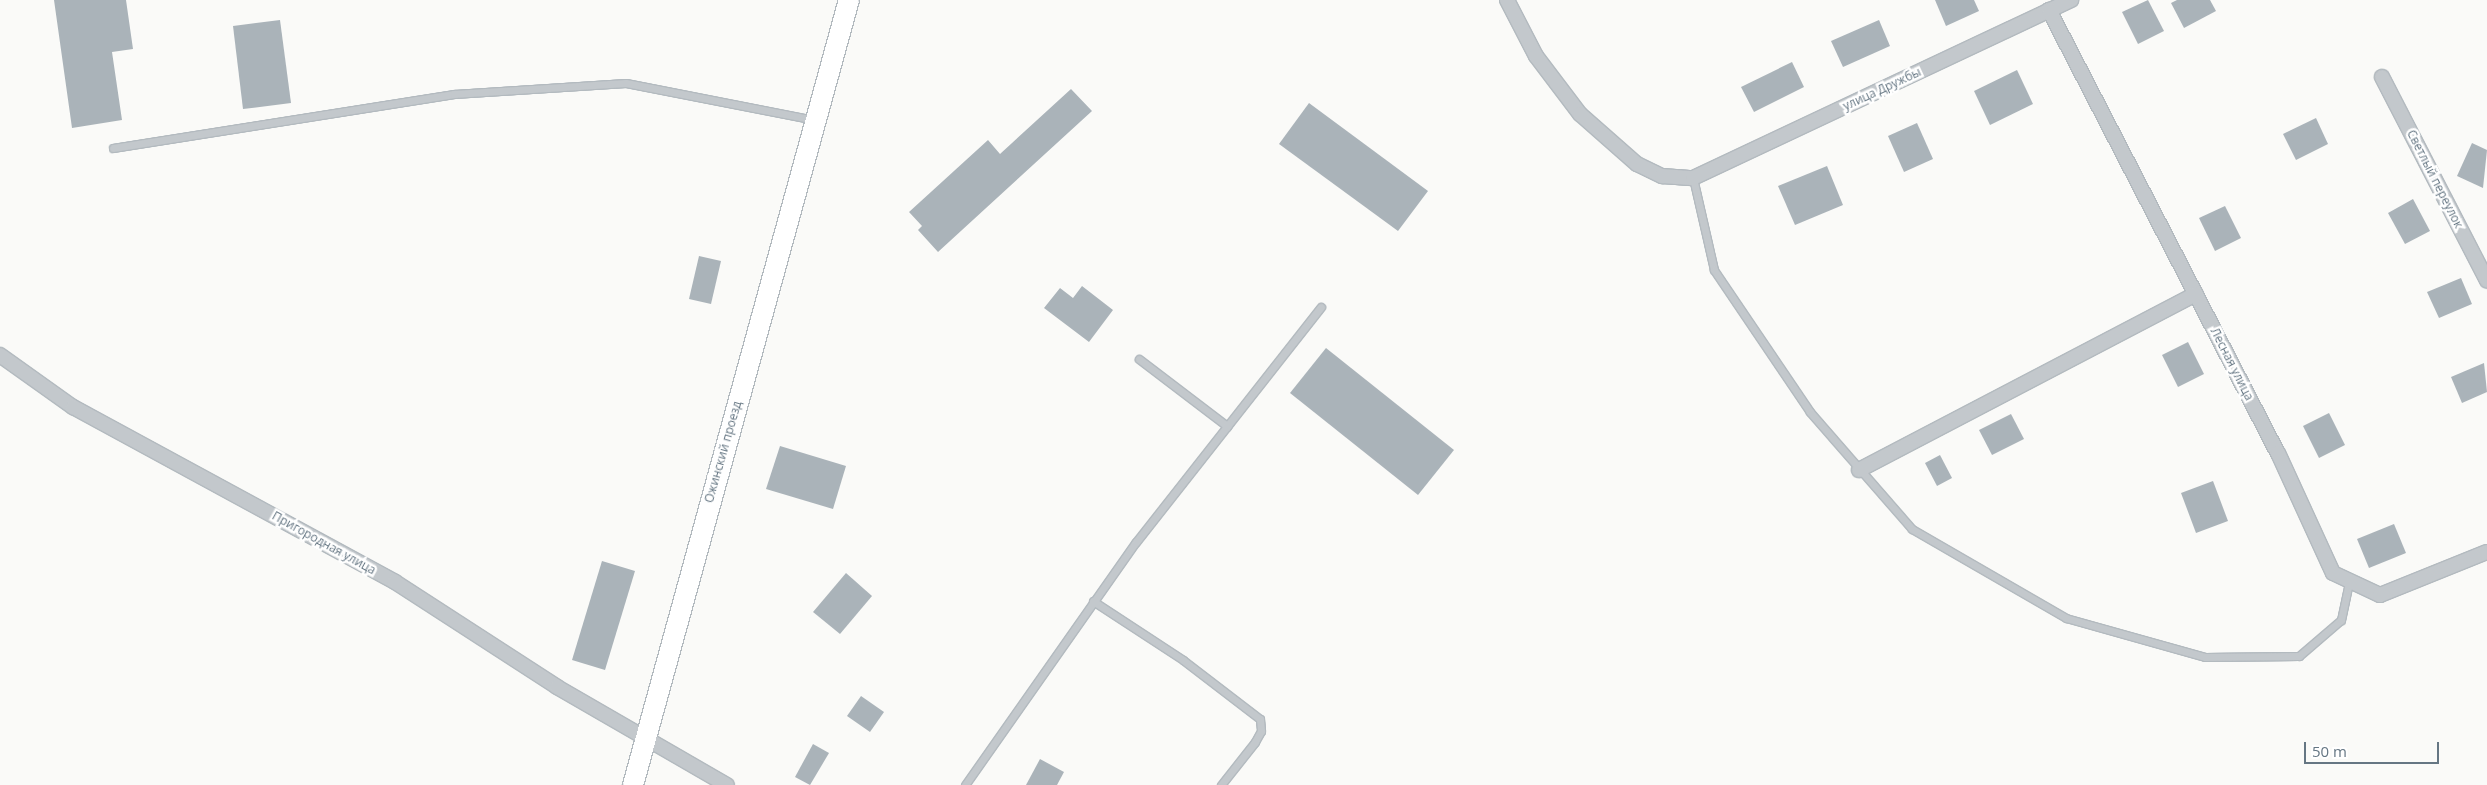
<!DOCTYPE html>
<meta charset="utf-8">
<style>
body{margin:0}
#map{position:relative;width:2487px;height:785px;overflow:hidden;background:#fafaf8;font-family:"Open Sans",sans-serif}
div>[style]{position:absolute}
.building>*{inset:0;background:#aab3b9}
.roads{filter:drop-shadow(1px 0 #b3babf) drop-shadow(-1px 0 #b3babf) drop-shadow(0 1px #b3babf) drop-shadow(0 -1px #b3babf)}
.lane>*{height:7px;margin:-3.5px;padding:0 3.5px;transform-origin:3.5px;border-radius:3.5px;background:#c3c8cc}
.street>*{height:14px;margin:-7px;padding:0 7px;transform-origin:7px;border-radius:7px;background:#c3c8cc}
.secondary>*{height:20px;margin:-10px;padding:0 10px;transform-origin:10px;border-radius:10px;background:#fff}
span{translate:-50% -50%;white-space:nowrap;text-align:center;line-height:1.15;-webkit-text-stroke:5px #fff;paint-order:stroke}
.street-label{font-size:12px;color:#657683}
.scale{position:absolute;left:2304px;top:742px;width:135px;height:22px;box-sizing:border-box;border:2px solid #657683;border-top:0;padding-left:6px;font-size:15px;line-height:18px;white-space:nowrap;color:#657683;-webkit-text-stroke:4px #fff;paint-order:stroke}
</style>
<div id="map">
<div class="building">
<div style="clip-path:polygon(54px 0,126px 0,133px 49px,112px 52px,122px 120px,72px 128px)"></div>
<div style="clip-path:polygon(1935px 0,1974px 0,1979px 11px,1946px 26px)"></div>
<div style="clip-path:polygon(2148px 0,2164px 31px,2138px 44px,2122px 12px)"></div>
<div style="clip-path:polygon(2177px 0,2210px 0,2216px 11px,2184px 28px,2171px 3px)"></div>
<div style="clip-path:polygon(280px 20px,291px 103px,243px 109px,233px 26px)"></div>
<div style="clip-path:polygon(1879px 20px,1890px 46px,1843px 67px,1831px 41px)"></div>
<div style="clip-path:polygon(1792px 62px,1804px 87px,1754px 112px,1741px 87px)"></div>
<div style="clip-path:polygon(2017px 70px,2033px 104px,1990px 125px,1974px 91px)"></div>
<div style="clip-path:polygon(1071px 89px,1092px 111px,938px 252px,918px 230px,922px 226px,909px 212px,988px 140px,1000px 154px)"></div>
<div style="clip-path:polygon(1309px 103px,1428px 191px,1398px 231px,1279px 144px)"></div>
<div style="clip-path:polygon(2316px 118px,2328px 144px,2296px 160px,2283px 134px)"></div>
<div style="clip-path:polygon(1917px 123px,1933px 159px,1904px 172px,1888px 136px)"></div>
<div style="clip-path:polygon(2472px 143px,2487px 150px,2483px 188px,2457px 176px)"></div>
<div style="clip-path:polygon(1827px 166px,1843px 205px,1795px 225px,1778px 186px)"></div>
<div style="clip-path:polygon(2413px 199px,2430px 231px,2405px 244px,2388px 213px)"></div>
<div style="clip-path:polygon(2225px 206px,2241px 238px,2215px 251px,2199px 218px)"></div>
<div style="clip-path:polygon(699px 256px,721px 261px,711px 304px,689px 299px)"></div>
<div style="clip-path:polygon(2461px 278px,2472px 304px,2439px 318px,2427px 292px)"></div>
<div style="clip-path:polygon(1082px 286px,1113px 310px,1089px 342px,1044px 308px,1060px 288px,1073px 298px)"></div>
<div style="clip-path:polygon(2188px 342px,2204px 374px,2178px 387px,2162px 355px)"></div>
<div style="clip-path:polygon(1326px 348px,1454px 450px,1418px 495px,1290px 393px)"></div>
<div style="clip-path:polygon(2484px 363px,2487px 392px,2462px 403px,2451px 377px)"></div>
<div style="clip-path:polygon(2329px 413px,2345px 445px,2319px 458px,2303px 426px)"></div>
<div style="clip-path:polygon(2011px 414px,2024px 439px,1992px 455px,1979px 430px)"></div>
<div style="clip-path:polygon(780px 446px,846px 466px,833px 509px,766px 489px)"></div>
<div style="clip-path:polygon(1940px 455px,1952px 478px,1937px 486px,1925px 463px)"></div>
<div style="clip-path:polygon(2213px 481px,2228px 521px,2196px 533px,2181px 493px)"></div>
<div style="clip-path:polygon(2394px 524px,2406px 553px,2369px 568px,2357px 539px)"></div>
<div style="clip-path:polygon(602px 561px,635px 571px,605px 670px,572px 660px)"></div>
<div style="clip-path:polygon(846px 573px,872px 596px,840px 634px,813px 612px)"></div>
<div style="clip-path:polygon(861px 696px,884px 712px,870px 732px,847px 716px)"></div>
<div style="clip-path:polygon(813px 744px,829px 753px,810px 785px,795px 777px)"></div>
<div style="clip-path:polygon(1040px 759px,1064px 772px,1057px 785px,1026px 785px)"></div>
</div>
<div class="roads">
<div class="lane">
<div style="left:113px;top:148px;width:345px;rotate:-9deg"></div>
<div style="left:454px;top:94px;width:172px;rotate:-3.7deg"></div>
<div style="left:626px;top:83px;width:193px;rotate:11.1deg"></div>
<div style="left:1693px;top:178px;width:94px;rotate:77.1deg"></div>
<div style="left:1714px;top:270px;width:171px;rotate:55.9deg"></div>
<div style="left:1810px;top:412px;width:155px;rotate:48.9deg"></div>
<div style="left:1912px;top:529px;width:178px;rotate:30deg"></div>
<div style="left:2066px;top:618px;width:144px;rotate:15.7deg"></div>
<div style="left:2205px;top:657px;width:94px;rotate:-0.6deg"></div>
<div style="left:2299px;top:656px;width:55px;rotate:-40.6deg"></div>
<div style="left:2341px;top:620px;width:39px;rotate:-78deg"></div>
<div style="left:1139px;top:359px;width:111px;rotate:37.3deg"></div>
<div style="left:1093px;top:601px;width:108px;rotate:33.2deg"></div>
<div style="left:1183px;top:660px;width:97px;rotate:37.5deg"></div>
<div style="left:1260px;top:719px;width:12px;rotate:85deg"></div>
<div style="left:1261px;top:731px;width:13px;rotate:119deg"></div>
<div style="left:1255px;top:742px;width:55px;rotate:128.3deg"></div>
<div style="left:965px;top:785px;width:297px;rotate:-54.9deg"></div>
<div style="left:1136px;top:542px;width:299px;rotate:-51.8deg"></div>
</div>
<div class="street">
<div style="left:1507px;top:0;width:63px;rotate:62.6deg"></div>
<div style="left:1536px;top:56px;width:73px;rotate:52.8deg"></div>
<div style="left:1580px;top:114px;width:76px;rotate:41.3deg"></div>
<div style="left:1637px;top:164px;width:28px;rotate:26deg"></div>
<div style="left:1662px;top:176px;width:31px;rotate:4deg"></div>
<div style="left:1693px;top:178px;width:418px;rotate:-25.2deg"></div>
<div style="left:2049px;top:10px;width:499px;rotate:62.7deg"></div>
<div style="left:2278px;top:453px;width:132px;rotate:65.4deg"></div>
<div style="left:2333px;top:573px;width:52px;rotate:25.1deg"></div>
<div style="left:2380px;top:595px;width:115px;rotate:-21.9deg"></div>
<div style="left:2382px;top:77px;width:229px;rotate:62.7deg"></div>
<div style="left:0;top:355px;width:90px;rotate:35.5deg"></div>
<div style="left:73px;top:407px;width:366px;rotate:28.5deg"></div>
<div style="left:395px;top:582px;width:193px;rotate:32.9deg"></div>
<div style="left:557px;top:687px;width:196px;rotate:30deg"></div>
<div style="left:1859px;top:470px;width:380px;rotate:-27.6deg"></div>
</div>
<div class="secondary">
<div style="left:633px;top:785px;width:814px;rotate:-74.62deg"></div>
</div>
</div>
<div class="street-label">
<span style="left:1882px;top:89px;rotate:-25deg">улица Дружбы</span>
<span style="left:2435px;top:179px;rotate:63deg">Светлый переулок</span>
<span style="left:2232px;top:364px;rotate:63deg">Лесная улица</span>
<span style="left:723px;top:452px;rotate:-74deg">Ожинский проезд</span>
<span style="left:324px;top:543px;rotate:29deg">Пригородная улица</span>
</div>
<div class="scale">50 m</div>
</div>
